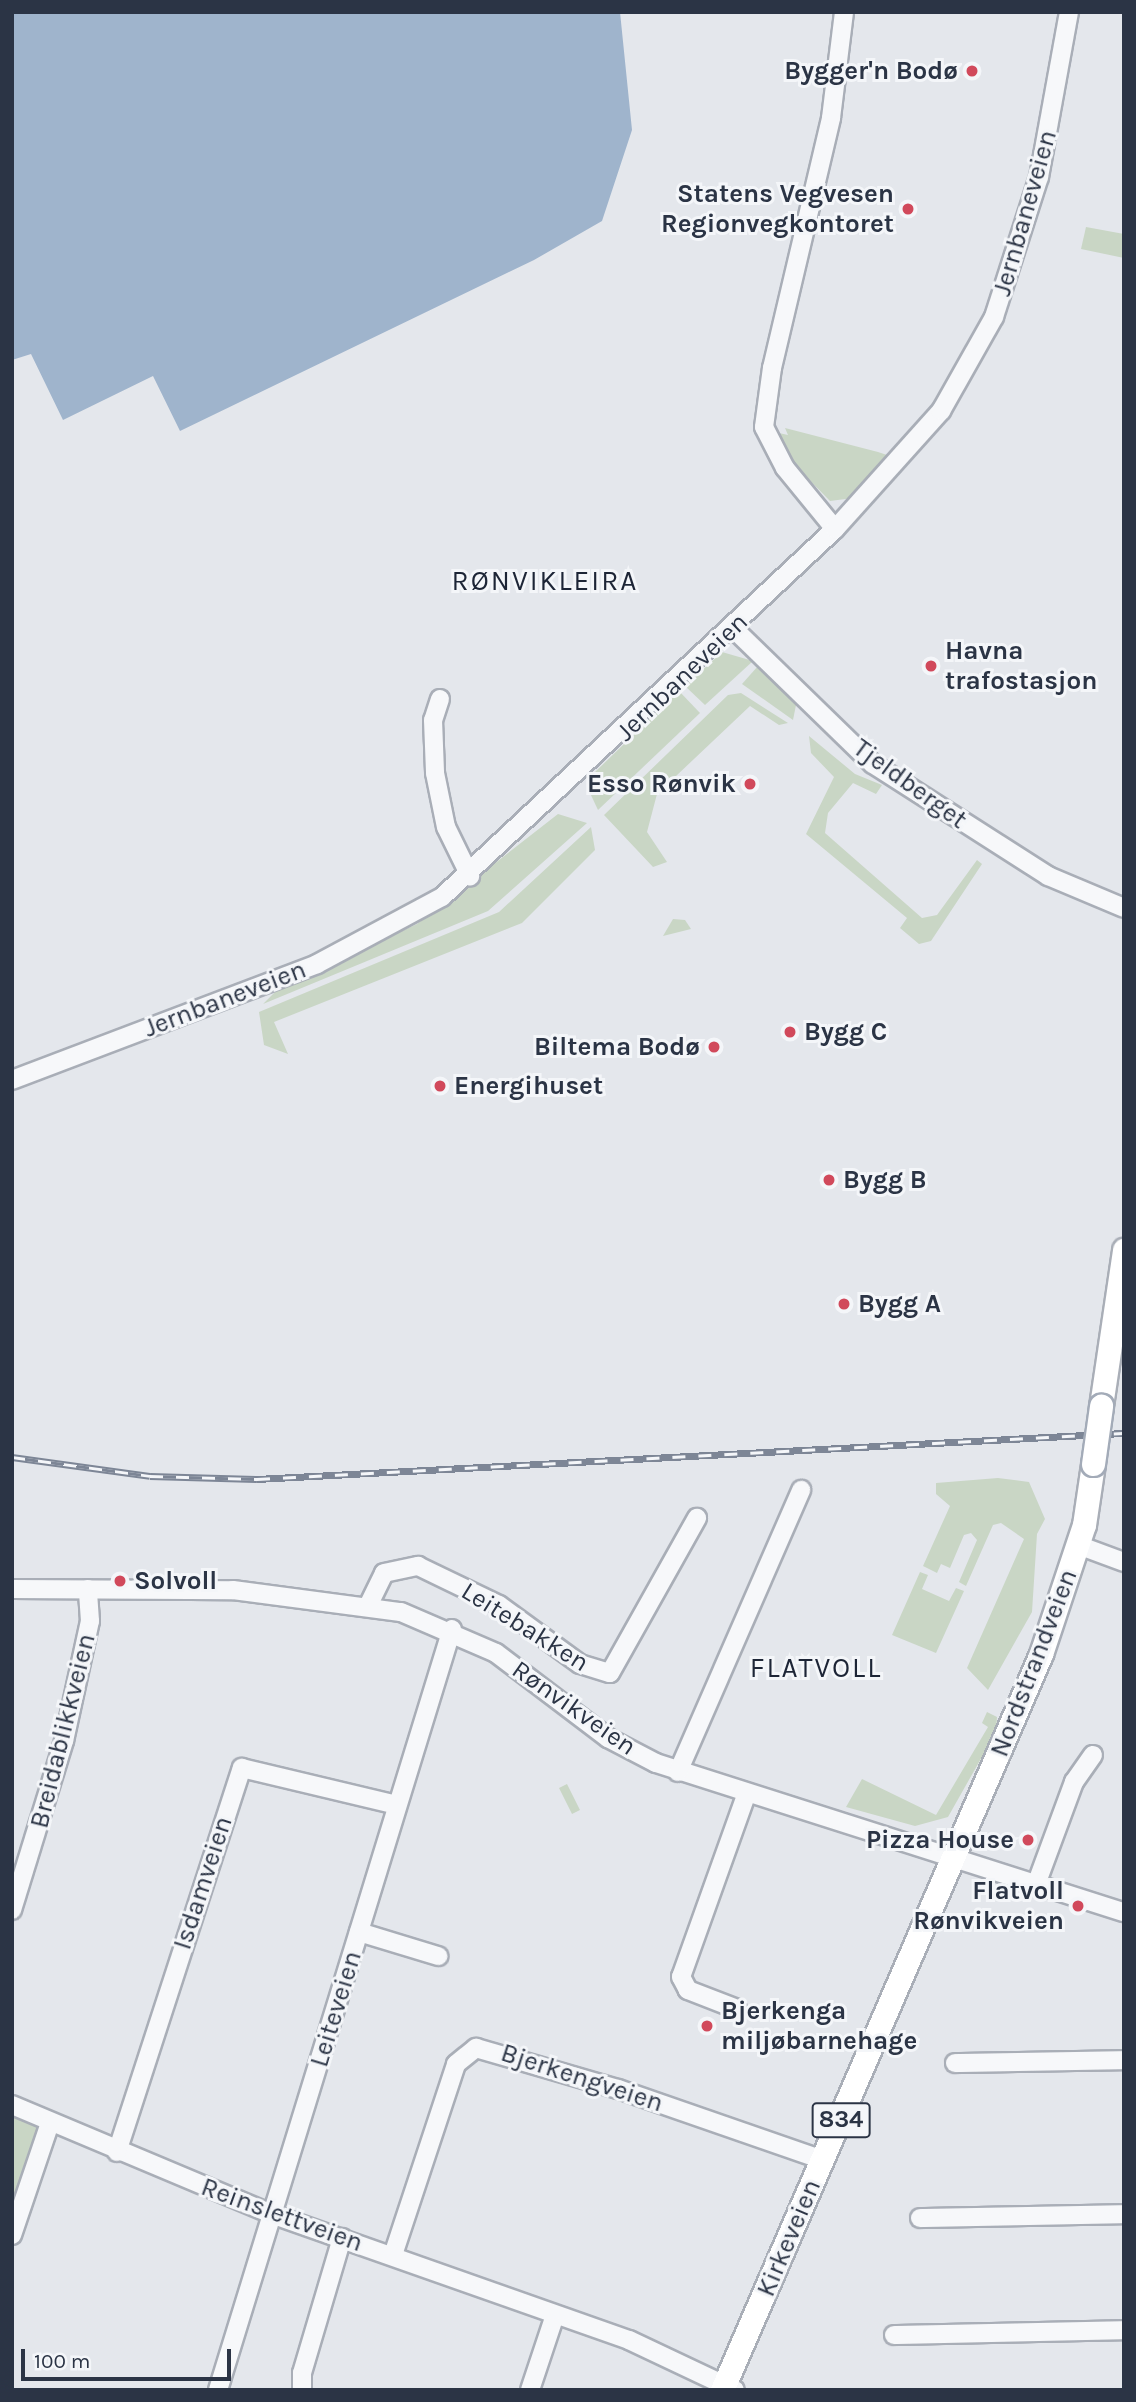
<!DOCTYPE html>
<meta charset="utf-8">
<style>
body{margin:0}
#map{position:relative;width:1136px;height:2402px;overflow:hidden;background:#e4e7ec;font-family:Karla,sans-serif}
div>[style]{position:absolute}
.green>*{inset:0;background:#c9d6c5}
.water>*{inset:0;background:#9fb4cc}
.roads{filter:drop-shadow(2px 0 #a9aeb7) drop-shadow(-2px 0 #a9aeb7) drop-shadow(0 2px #a9aeb7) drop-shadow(0 -2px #a9aeb7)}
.minor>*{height:18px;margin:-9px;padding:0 9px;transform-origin:9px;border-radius:9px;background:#f7f8fa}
.major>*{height:23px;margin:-11.5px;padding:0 11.5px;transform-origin:11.5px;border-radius:11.5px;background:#fff}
.rail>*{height:7px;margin-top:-3.5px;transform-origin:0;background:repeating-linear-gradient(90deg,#f4f6f9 0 13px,#7d8696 0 26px);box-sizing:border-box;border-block:2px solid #7d8696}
.bridges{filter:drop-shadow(2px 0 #a3abb8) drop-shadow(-2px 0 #a3abb8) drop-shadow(0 2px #a3abb8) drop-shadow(0 -2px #a3abb8)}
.major-bridge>*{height:23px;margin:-11.5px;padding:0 11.5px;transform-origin:11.5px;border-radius:11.5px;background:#fff}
.dots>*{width:19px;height:19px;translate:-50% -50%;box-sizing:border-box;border:4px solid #f4f6f9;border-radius:50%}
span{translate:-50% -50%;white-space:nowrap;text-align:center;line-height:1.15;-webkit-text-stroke:6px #f4f6f9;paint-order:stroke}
.shield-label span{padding:2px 5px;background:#f4f6f9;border:2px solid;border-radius:5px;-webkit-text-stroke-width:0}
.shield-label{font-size:24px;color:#2b3445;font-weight:700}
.poi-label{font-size:26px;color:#2b3445;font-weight:700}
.right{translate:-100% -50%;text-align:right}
.left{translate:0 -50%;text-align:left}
.street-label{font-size:26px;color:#2b3445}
.neighbourhood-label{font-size:28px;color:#1d2536;letter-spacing:2px}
.frame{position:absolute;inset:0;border:14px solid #2b3445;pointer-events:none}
.scale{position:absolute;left:21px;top:2349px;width:210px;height:32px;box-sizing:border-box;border:4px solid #2b3445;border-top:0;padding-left:9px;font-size:21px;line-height:24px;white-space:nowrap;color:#2b3445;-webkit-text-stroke:5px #f4f6f9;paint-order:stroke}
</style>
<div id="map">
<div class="green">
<div style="clip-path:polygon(1086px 227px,1124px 234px,1124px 258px,1081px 249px)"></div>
<div style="clip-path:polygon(785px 428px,878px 452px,896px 458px,853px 498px,830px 501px,787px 457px,774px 432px,788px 435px)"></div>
<div style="clip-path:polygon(722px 652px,753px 661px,705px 705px,685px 686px)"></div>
<div style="clip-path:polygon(758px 666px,796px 705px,793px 720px,742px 684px)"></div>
<div style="clip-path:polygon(679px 691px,700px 713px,598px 810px,590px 793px,594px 773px)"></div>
<div style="clip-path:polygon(741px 693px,788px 723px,779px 725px,750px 706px,657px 794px,647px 832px,667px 862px,653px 867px,604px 815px,728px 695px)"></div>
<div style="clip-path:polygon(809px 736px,855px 774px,882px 785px,876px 794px,853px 783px,828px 813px,825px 833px,922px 918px,937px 915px,977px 860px,982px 864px,931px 941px,919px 944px,900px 928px,907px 918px,806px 834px,834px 777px,811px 753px)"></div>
<div style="clip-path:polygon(558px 814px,587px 823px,488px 911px,263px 1004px,276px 991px,417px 924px)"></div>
<div style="clip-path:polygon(591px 827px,595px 850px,522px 923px,274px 1022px,288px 1054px,264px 1045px,259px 1012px,499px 912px)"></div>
<div style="clip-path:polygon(673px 919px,685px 920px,691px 929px,663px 936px)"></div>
<div style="clip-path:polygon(998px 1478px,1029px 1482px,1045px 1519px,1037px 1534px,1032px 1612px,988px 1690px,967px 1668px,1024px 1539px,1001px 1523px,993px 1525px,966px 1586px,959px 1582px,977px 1540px,971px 1533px,964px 1535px,950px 1568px,941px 1564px,937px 1573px,923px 1566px,950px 1506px,936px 1494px,936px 1483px)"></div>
<div style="clip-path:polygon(920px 1572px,928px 1575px,922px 1589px,949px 1601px,956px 1588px,964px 1591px,936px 1653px,892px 1635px)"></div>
<div style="clip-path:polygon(987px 1712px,997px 1717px,996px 1732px,948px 1817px,915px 1826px,846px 1807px,862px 1779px,936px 1815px,988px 1727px,982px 1723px)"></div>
<div style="clip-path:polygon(567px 1784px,580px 1810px,572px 1814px,559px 1788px)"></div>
<div style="clip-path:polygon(12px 2112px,43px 2128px,12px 2216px)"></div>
</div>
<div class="water">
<div style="clip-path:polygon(12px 12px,620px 12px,632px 130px,602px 221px,534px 260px,180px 431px,153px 376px,63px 420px,31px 354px,12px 360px)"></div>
</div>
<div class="roads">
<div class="minor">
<div style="left:835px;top:529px;width:79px;rotate:-129.3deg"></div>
<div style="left:785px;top:468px;width:46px;rotate:-117.1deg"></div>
<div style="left:764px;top:427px;width:60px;rotate:-82.3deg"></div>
<div style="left:772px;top:368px;width:257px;rotate:-76.7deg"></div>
<div style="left:831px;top:118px;width:107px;rotate:-83deg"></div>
<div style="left:733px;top:628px;width:195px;rotate:44.2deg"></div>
<div style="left:873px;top:764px;width:208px;rotate:32.6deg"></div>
<div style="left:1048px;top:876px;width:82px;rotate:22.8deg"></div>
<div style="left:440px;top:699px;width:22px;rotate:108deg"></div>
<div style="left:433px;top:720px;width:53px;rotate:87.8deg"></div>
<div style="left:435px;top:773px;width:55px;rotate:78.5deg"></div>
<div style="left:446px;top:827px;width:55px;rotate:63.9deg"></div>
<div style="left:12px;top:1080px;width:326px;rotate:-20.8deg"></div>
<div style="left:317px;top:964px;width:142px;rotate:-28.2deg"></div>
<div style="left:442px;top:897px;width:538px;rotate:-43.12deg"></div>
<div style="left:835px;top:529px;width:159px;rotate:-48.1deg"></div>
<div style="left:941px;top:411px;width:108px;rotate:-60.6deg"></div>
<div style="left:994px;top:317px;width:147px;rotate:-72.2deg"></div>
<div style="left:1039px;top:177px;width:168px;rotate:-79.7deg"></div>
<div style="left:1078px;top:1545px;width:49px;rotate:20.3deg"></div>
<div style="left:12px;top:1589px;width:221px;rotate:0.3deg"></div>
<div style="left:233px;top:1590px;width:169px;rotate:7.5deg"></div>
<div style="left:401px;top:1612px;width:103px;rotate:23.3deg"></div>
<div style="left:496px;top:1653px;width:141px;rotate:37.2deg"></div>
<div style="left:608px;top:1738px;width:54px;rotate:27.5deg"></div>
<div style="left:656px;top:1763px;width:491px;rotate:17.7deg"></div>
<div style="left:369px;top:1604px;width:34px;rotate:-64deg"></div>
<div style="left:384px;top:1573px;width:35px;rotate:-12deg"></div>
<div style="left:418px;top:1566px;width:90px;rotate:25.7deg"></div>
<div style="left:499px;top:1605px;width:100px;rotate:36.1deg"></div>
<div style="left:580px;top:1664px;width:31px;rotate:17deg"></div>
<div style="left:610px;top:1673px;width:178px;rotate:-60.7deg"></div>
<div style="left:678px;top:1772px;width:308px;rotate:-66.4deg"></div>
<div style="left:1037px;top:1882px;width:107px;rotate:-69.7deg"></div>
<div style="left:1074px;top:1782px;width:33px;rotate:-55deg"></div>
<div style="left:12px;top:1910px;width:177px;rotate:-72.9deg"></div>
<div style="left:64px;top:1741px;width:123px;rotate:-77.8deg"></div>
<div style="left:90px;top:1621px;width:32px;rotate:-94deg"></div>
<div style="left:359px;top:1932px;width:83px;rotate:16.9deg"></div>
<div style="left:737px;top:2009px;width:53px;rotate:-158.8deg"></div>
<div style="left:688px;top:1990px;width:15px;rotate:-118deg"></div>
<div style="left:681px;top:1977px;width:193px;rotate:-70.3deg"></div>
<div style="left:955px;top:2063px;width:169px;rotate:-1deg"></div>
<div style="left:12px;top:2105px;width:284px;rotate:22.8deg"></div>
<div style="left:274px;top:2215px;width:376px;rotate:19.4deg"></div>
<div style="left:629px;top:2340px;width:117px;rotate:25.3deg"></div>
<div style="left:117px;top:2152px;width:404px;rotate:-72deg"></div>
<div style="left:242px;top:1768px;width:159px;rotate:13.4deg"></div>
<div style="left:920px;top:2218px;width:204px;rotate:-1.1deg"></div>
<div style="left:12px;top:2235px;width:115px;rotate:-71.3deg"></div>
<div style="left:393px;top:2255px;width:201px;rotate:-71.7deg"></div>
<div style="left:456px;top:2064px;width:26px;rotate:-39deg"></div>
<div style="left:476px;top:2048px;width:148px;rotate:16.1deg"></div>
<div style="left:618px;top:2089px;width:217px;rotate:19.1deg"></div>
<div style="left:894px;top:2335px;width:230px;rotate:-1.2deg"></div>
<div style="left:218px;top:2390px;width:796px;rotate:-72.91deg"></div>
<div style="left:302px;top:2390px;width:17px;rotate:-90deg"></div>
<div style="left:302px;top:2373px;width:141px;rotate:-73.5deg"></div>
<div style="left:530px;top:2390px;width:79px;rotate:-71.6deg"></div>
</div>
<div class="major">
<div style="left:1101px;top:1406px;width:158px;rotate:-81.6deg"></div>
<div style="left:722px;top:2390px;width:802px;rotate:-66.57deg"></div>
<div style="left:1041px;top:1654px;width:136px;rotate:-71.6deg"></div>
<div style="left:1084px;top:1525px;width:62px;rotate:-81.6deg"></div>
</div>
</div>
<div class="rail">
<div style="left:12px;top:1457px;width:139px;rotate:7.8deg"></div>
<div style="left:150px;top:1476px;width:107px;rotate:1.6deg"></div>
<div style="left:257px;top:1479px;width:868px;rotate:-3.04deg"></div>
</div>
<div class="bridges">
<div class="major-bridge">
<div style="left:1093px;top:1464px;width:59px;rotate:-82.1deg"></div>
</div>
</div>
<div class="dots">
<div style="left:972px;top:71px;background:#d1495b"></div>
<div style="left:908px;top:209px;background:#d1495b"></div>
<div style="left:931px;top:666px;background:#d1495b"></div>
<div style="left:750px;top:784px;background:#d1495b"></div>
<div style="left:790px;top:1032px;background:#d1495b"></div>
<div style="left:714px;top:1047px;background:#d1495b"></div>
<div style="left:440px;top:1086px;background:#d1495b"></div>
<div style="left:829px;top:1180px;background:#d1495b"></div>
<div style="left:844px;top:1304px;background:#d1495b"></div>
<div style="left:120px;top:1581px;background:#d1495b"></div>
<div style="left:1028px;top:1840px;background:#d1495b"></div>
<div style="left:1078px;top:1906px;background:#d1495b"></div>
<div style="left:707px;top:2026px;background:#d1495b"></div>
</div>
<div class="shield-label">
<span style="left:841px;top:2120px">834</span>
</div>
<div class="poi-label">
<span class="right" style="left:958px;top:71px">Bygger'n Bodø</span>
<span class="right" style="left:894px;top:209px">Statens Vegvesen<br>Regionvegkontoret</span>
<span class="left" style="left:945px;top:666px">Havna<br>trafostasjon</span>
<span class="right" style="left:736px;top:784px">Esso Rønvik</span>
<span class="left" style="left:804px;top:1032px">Bygg C</span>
<span class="right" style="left:700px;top:1047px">Biltema Bodø</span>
<span class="left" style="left:454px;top:1086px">Energihuset</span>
<span class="left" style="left:843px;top:1180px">Bygg B</span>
<span class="left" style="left:858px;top:1304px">Bygg A</span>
<span class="left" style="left:134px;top:1581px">Solvoll</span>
<span class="right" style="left:1014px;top:1840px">Pizza House</span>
<span class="right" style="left:1064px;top:1906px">Flatvoll<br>Rønvikveien</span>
<span class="left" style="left:721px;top:2026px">Bjerkenga<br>miljøbarnehage</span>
</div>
<div class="street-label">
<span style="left:1025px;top:213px;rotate:-74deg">Jernbaneveien</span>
<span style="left:682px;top:677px;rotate:-44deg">Jernbaneveien</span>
<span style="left:910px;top:784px;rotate:36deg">Tjeldberget</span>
<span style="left:225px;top:999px;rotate:-21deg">Jernbaneveien</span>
<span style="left:525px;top:1627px;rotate:32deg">Leitebakken</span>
<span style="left:1034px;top:1663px;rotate:-69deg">Nordstrandveien</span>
<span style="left:574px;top:1708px;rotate:35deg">Rønvikveien</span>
<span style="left:63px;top:1731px;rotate:-76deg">Breidablikkveien</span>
<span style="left:203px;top:1883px;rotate:-72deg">Isdamveien</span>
<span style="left:336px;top:2009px;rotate:-73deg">Leiteveien</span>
<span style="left:582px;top:2078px;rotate:18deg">Bjerkengveien</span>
<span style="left:282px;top:2215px;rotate:20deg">Reinslettveien</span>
<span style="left:789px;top:2238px;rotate:-67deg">Kirkeveien</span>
</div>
<div class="neighbourhood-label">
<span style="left:545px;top:581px">RØNVIKLEIRA</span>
<span style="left:816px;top:1668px">FLATVOLL</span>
</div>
<div class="frame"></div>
<div class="scale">100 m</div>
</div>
